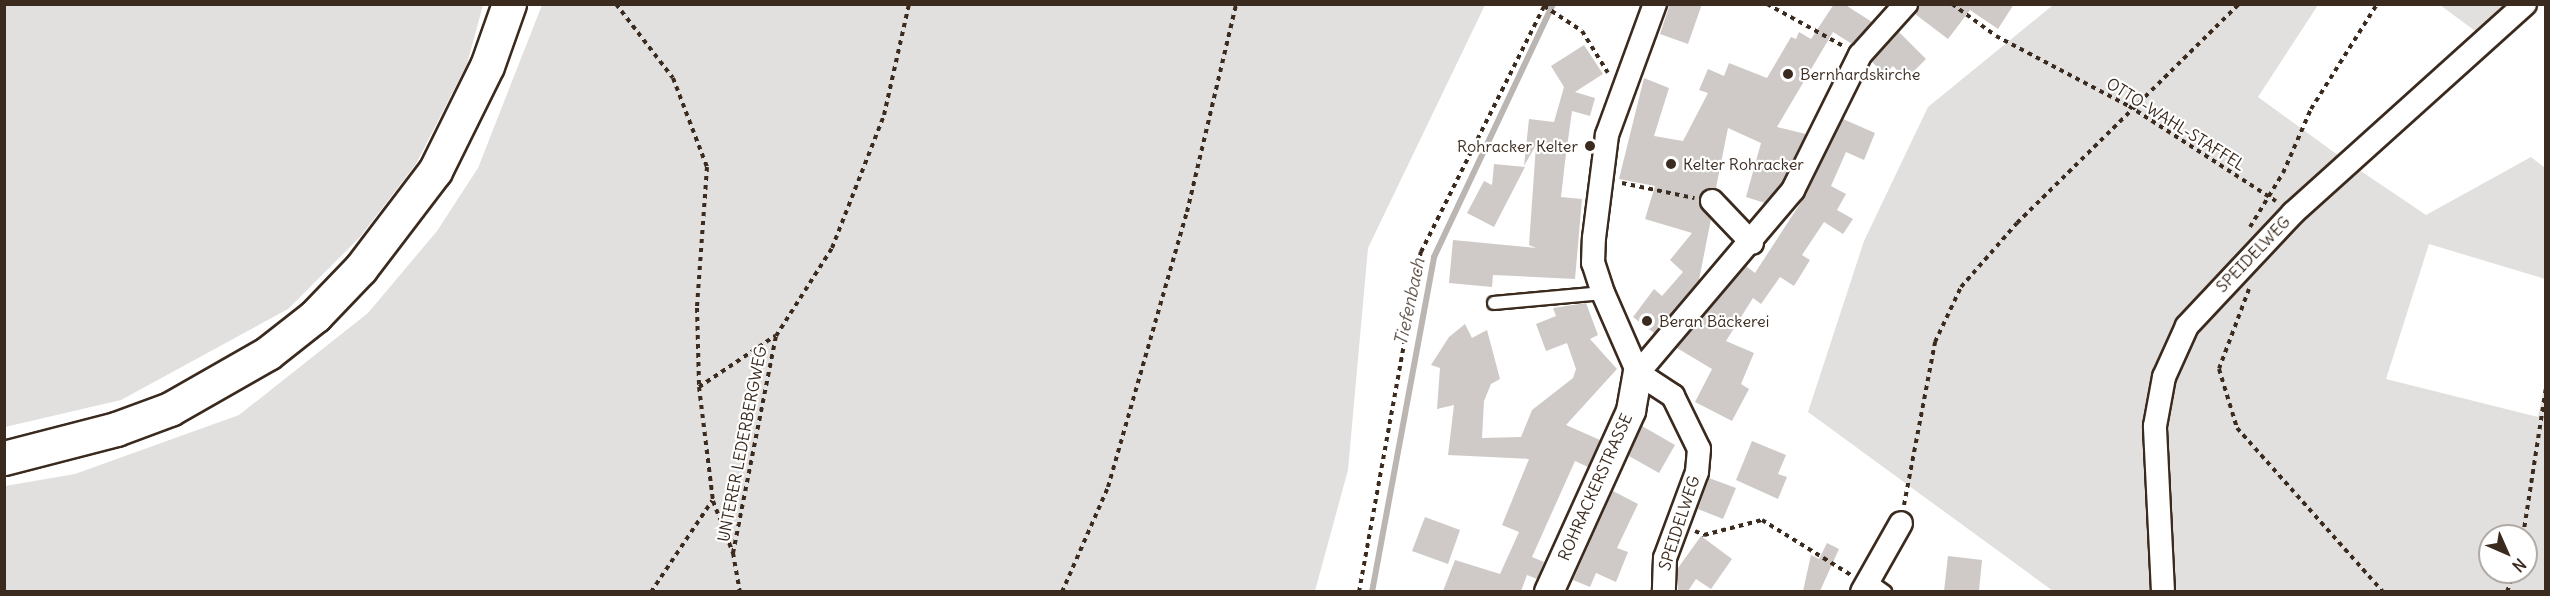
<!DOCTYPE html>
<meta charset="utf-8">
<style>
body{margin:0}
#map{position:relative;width:2550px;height:596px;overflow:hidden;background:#fff;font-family:Delius,sans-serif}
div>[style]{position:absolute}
.green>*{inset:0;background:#e2e0de}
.stream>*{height:6px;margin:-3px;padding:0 3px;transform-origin:3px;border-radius:3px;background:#bcb6b3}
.building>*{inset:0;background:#cfcac7}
.path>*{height:4px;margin-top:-2px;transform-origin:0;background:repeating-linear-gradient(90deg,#3b2a1e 0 4.5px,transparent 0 9px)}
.roads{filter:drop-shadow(2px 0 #3b2a1e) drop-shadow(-2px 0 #3b2a1e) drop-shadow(0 2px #3b2a1e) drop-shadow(0 -2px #3b2a1e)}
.service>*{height:12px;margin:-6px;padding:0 6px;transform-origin:6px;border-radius:6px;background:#fff}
.minor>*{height:22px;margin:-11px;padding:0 11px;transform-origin:11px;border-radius:11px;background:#fff}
.tertiary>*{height:28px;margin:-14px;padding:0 14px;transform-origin:14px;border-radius:14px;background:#fff}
.secondary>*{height:33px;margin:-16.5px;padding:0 16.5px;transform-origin:16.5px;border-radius:16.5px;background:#fff}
.dots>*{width:16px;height:16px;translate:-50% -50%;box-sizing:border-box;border:3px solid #fff;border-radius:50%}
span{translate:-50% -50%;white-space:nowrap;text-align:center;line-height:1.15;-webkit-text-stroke:4.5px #fff;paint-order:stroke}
.poi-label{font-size:16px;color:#3b2a1e}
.left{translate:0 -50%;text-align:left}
.right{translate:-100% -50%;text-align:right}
.street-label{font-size:16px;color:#3b2a1e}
.water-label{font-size:18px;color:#685b52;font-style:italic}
.frame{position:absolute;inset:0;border:6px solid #3b2a1e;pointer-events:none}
.north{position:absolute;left:2478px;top:524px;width:60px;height:60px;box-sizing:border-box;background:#fff;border:2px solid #b1aaa5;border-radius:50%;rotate:135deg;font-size:16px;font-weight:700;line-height:24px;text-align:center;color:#3b2a1e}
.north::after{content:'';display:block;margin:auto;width:21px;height:27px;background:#3b2a1e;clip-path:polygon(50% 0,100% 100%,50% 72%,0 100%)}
</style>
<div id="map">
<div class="green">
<div style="clip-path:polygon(4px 5px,5px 4px,483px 5px,467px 64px,416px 164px,360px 237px,288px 309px,121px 400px,5px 427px)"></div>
<div style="clip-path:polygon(542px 5px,1485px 5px,1368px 248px,1348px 470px,1315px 591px,5px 591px,5px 486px,75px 474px,239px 415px,368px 313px,437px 231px,478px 168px)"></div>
<div style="clip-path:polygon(evenodd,2053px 5px,2318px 5px,2258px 97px,2346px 161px,2426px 215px,2531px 157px,2545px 168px,2545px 279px,2429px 244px,2386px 379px,2538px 417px,2545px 384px,2545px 591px,2053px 591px,1808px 412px,1864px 241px,1928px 107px,2053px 5px,2490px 536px,2526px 536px,2526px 572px,2490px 572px,2490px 536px)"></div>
<div style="clip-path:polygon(2440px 5px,2524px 5px,2486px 39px)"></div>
</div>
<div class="stream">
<div style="left:1372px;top:592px;width:341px;rotate:-79.5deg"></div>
<div style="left:1434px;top:257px;width:280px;rotate:-64.8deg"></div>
</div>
<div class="building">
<div style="clip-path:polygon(1670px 4px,1702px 4px,1688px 44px,1660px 34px)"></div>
<div style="clip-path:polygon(1834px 4px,1844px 4px,1872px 22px,1852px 44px,1833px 32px,1777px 127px,1806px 134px,1782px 183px,1765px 203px,1746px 197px,1761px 143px,1728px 128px,1716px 188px,1699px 198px,1711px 219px,1699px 280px,1654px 333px,1633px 317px,1654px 289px,1662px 296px,1683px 272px,1670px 260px,1692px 233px,1645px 219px,1655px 186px,1619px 179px,1644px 78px,1669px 88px,1654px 136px,1683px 141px,1708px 93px,1699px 90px,1708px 69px,1724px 76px,1729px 63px,1767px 78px,1791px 37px,1796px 39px,1799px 32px,1811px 39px)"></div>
<div style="clip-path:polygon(1919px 4px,2014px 4px,1998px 29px,1970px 10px,1948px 39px,1915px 14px)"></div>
<div style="clip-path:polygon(1899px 32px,1926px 59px,1906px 79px,1893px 66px,1885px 74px,1872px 62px)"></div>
<div style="clip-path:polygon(1584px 45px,1603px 74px,1575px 92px,1595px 98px,1590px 116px,1572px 111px,1565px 162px,1561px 197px,1582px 199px,1575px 279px,1493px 275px,1492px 287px,1449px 283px,1453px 240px,1536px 248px,1529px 245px,1536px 145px,1524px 166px,1529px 119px,1554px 122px,1564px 87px,1551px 66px)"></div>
<div style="clip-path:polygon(1843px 119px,1875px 133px,1864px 160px,1846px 152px,1831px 186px,1846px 194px,1837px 210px,1853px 219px,1843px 234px,1824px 222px,1802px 255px,1810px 260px,1794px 286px,1780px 277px,1761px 304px,1753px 298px,1726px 341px,1754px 353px,1741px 384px,1749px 389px,1732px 421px,1695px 402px,1712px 369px,1677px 348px,1746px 266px,1755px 273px,1805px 196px)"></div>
<div style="clip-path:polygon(1494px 164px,1525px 167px,1494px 227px,1467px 213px,1484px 181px,1492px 185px)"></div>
<div style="clip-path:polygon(1586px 303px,1598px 335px,1590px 339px,1617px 369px,1566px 425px,1600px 440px,1588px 467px,1575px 461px,1532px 557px,1544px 562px,1537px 579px,1527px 575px,1521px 591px,1443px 591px,1455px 560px,1500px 574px,1519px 532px,1502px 525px,1529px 459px,1448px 455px,1454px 405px,1437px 409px,1440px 368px,1431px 365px,1449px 337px,1465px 324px,1472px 338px,1487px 330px,1500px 379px,1491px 384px,1484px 401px,1482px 438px,1521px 437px,1532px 410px,1573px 378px,1576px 369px,1567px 343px,1546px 351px,1536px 324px,1556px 316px,1553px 308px)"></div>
<div style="clip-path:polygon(1642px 426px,1675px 445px,1659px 473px,1629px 456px)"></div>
<div style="clip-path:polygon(1752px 441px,1786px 455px,1778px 474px,1787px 477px,1778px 499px,1736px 480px)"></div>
<div style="clip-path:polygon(1709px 478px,1736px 488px,1723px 519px,1698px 509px)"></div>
<div style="clip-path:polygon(1613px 491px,1638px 504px,1617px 548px,1628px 552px,1616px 582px,1596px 573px,1590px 587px,1573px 580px)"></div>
<div style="clip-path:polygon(1425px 517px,1460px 530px,1448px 564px,1412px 551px)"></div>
<div style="clip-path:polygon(1701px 536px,1732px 559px,1711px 589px,1696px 579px,1688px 591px,1678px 591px,1678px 568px)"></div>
<div style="clip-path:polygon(1827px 543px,1839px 549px,1820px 591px,1803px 591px,1811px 555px,1819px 559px)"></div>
<div style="clip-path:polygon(1948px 556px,1982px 560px,1979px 591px,1944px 591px)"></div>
</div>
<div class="path">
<div style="left:616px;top:4px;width:93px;rotate:52.4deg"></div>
<div style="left:673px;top:78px;width:95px;rotate:69.1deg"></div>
<div style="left:707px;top:167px;width:141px;rotate:94.1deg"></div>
<div style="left:697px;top:308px;width:79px;rotate:88.5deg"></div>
<div style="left:699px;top:387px;width:115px;rotate:83deg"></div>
<div style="left:713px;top:501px;width:56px;rotate:69deg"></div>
<div style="left:733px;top:553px;width:40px;rotate:80deg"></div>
<div style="left:1767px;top:4px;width:87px;rotate:28.9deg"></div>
<div style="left:1952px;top:4px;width:54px;rotate:36deg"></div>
<div style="left:1996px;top:36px;width:150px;rotate:27.8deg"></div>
<div style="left:2129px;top:106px;width:175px;rotate:32.9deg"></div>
<div style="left:1544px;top:6px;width:45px;rotate:33.3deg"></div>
<div style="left:1582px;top:31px;width:49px;rotate:58.2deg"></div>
<div style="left:1622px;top:183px;width:74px;rotate:11.8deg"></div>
<div style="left:2250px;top:227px;width:63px;rotate:-58.6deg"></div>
<div style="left:2283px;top:173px;width:70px;rotate:-66.4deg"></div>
<div style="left:2311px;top:109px;width:124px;rotate:-57.8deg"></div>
<div style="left:2249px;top:289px;width:85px;rotate:110.6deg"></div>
<div style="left:2219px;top:369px;width:62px;rotate:73deg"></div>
<div style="left:2237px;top:428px;width:220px;rotate:48.3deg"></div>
<div style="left:699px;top:387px;width:92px;rotate:-33.9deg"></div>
<div style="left:1904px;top:505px;width:166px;rotate:-79.2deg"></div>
<div style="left:1935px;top:342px;width:61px;rotate:-64.7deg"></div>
<div style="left:1961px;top:287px;width:85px;rotate:-48.8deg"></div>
<div style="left:2017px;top:223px;width:312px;rotate:-44.6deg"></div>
<div style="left:1695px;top:531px;width:10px;rotate:24deg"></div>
<div style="left:1704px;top:535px;width:60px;rotate:-14.5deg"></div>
<div style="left:1762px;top:520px;width:105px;rotate:31.7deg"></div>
<div style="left:2523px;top:536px;width:150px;rotate:-81.2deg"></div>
<div style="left:733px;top:553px;width:221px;rotate:-78.8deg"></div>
<div style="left:776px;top:336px;width:104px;rotate:-57.5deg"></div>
<div style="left:832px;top:248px;width:143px;rotate:-68.6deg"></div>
<div style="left:884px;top:115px;width:114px;rotate:-77.3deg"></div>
<div style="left:651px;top:592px;width:110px;rotate:-56.2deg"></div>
<div style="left:1062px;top:592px;width:115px;rotate:-66.3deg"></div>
<div style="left:1108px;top:487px;width:286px;rotate:-74deg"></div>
<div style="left:1187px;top:212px;width:214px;rotate:-76.7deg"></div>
<div style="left:1359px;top:592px;width:346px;rotate:-79.7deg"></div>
<div style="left:1421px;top:252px;width:277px;rotate:-63.4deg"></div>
<div style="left:2507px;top:592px;width:21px;rotate:-71deg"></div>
</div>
<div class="roads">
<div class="service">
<div style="left:1494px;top:303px;width:109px;rotate:-5.2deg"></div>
<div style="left:1870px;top:581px;width:19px;rotate:36deg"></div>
</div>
<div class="minor">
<div style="left:1712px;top:201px;width:58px;rotate:46.4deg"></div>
<div style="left:1638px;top:373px;width:240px;rotate:-49.7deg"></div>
<div style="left:1793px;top:190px;width:151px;rotate:-63.6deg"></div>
<div style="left:1860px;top:55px;width:69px;rotate:-48deg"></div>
<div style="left:1638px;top:373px;width:87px;rotate:-113.6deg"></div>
<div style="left:1603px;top:293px;width:32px;rotate:-108deg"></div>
<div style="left:1593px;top:263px;width:25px;rotate:-88deg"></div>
<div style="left:1594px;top:238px;width:104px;rotate:-82.8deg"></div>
<div style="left:1607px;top:135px;width:140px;rotate:-69.9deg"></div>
<div style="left:1638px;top:373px;width:42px;rotate:33.3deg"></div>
<div style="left:1673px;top:396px;width:59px;rotate:63.9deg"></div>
<div style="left:1699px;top:449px;width:23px;rotate:95deg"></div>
<div style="left:1697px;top:472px;width:92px;rotate:110.4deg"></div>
<div style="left:1665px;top:558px;width:34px;rotate:92deg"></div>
<div style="left:1862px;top:592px;width:79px;rotate:-60.5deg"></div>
<div style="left:2163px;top:592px;width:166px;rotate:-92.8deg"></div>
<div style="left:2155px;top:426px;width:50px;rotate:-79.6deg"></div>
<div style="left:2164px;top:377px;width:56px;rotate:-65.7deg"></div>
<div style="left:2187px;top:326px;width:155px;rotate:-46.8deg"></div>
<div style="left:2293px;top:213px;width:312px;rotate:-42deg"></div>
</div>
<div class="tertiary">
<div style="left:1549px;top:592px;width:199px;rotate:-65.6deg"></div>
<div style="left:1631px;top:411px;width:39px;rotate:-80deg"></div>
</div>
<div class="secondary">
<div style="left:4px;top:458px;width:116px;rotate:-14.5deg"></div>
<div style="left:116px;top:429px;width:58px;rotate:-20.3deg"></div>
<div style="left:170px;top:409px;width:113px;rotate:-29.7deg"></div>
<div style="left:268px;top:353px;width:60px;rotate:-38.2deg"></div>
<div style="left:315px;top:316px;width:66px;rotate:-46.2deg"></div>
<div style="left:361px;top:268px;width:122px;rotate:-52.7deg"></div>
<div style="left:435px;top:171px;width:117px;rotate:-63.7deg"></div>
<div style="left:487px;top:66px;width:66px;rotate:-70.5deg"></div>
</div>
</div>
<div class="dots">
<div style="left:1788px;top:74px;background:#3b2a1e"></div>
<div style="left:1590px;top:146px;background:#3b2a1e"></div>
<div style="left:1671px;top:164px;background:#3b2a1e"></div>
<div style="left:1647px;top:321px;background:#3b2a1e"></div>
</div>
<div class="poi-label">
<span class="left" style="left:1800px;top:74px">Bernhardskirche</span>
<span class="right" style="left:1578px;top:146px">Rohracker Kelter</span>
<span class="left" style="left:1683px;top:164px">Kelter Rohracker</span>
<span class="left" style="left:1659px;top:321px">Beran Bäckerei</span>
</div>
<div class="street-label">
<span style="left:2176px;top:124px;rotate:32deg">OTTO-WAHL-STAFFEL</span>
<span style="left:2253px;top:254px;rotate:-46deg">SPEIDELWEG</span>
<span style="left:742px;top:444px;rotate:-79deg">UNTERER LEDERBERGWEG</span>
<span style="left:1595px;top:487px;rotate:-66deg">ROHRACKERSTRASSE</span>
<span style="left:1679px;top:523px;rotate:-72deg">SPEIDELWEG</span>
</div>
<div class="water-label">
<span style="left:1410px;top:302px;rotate:-78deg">Tiefenbach</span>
</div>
<div class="frame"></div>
<div class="north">N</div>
</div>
